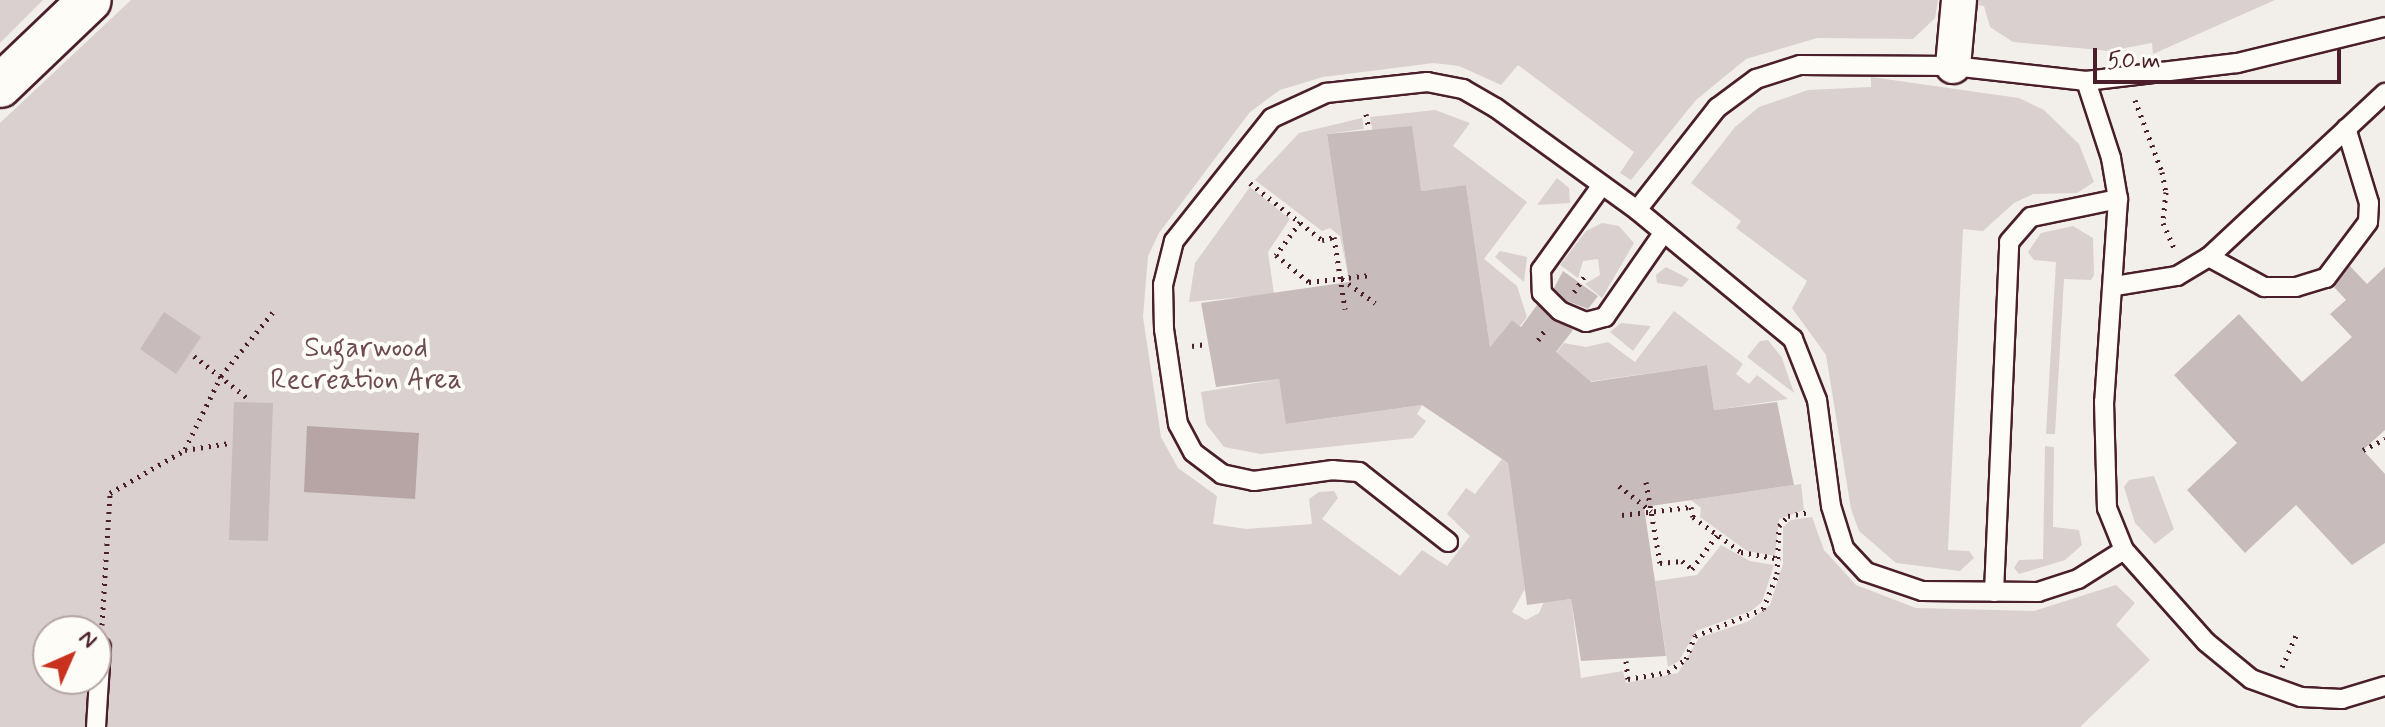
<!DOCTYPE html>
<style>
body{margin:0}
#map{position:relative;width:2385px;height:727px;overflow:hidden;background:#f2efeb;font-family:Mynerve,sans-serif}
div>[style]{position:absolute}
.green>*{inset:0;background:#d9d0cf}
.water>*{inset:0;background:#b7a5a6}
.building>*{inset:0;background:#c8bbbb}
.path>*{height:5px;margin-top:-2.5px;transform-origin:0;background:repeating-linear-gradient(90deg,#4a1f2b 0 2px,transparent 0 8px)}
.roads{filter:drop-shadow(2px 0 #4a1f2b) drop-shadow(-2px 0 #4a1f2b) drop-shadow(0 2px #4a1f2b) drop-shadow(0 -2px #4a1f2b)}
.service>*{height:18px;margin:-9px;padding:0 9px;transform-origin:9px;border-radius:9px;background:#fdfcf7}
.minor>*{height:34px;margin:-17px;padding:0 17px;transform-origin:17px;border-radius:17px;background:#fdfcf7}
.tertiary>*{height:42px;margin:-21px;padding:0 21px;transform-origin:21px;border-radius:21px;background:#fdfcf7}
span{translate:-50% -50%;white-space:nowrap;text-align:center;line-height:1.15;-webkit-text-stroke:8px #fdfcf7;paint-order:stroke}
.park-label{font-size:28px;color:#6e4b54}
.north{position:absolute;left:32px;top:615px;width:80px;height:80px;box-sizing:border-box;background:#fdfcf7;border:2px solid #b5a4a5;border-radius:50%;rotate:45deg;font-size:22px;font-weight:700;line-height:32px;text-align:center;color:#4a1f2b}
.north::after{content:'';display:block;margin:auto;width:28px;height:36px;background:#c8321e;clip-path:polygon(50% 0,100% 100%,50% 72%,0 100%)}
.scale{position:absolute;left:2093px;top:48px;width:248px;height:36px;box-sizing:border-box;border:4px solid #4a1f2b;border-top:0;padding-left:10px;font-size:24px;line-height:28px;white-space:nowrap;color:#4a1f2b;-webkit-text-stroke:6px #fdfcf7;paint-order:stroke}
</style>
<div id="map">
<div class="green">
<div style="clip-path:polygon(0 0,43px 0,0 43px)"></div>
<div style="clip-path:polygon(evenodd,131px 0,1938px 0,1935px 18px,1913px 39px,1817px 38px,1746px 59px,1696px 100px,1631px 180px,1620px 173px,1634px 152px,1518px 65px,1501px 85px,1459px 66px,1434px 63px,1323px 77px,1280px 90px,1250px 112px,1159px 233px,1148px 256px,1143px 317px,1161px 437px,1178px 468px,1217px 496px,1213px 524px,1246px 529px,1312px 524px,1309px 499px,1319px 492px,1334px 491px,1338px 498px,1322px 519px,1400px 576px,1422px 550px,1447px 566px,1470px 536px,1447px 514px,1466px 488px,1475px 494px,1502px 459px,1508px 463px,1525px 589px,1512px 612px,1526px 620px,1539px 613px,1544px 602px,1571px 599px,1581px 678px,1623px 671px,1626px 683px,1678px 673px,1699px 638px,1749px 621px,1770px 605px,1783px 564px,1783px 527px,1791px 520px,1812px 517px,1824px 550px,1856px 585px,1916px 608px,2034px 611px,2116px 585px,2135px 603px,2116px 625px,2150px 660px,2080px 727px,0 727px,0 123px,131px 0,48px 631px,96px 631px,96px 679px,48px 679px,48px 631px)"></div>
<div style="clip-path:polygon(1947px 0,2275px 0,2153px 54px,2152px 43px,2109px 51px,2013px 42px,1990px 27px,1984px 6px)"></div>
<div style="clip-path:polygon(1871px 77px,2019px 98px,2044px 110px,2079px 144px,2094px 182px,2077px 193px,2033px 194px,2014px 203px,1983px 231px,1963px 229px,1948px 550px,1969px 551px,1974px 558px,1960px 571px,1896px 563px,1859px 531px,1851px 509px,1826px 355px,1792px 308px,1807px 281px,1736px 228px,1741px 221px,1691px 183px,1735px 127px,1759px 107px,1808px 90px,1871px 87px)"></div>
<div style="clip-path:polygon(1435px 110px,1470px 123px,1453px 146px,1527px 202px,1484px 259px,1517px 286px,1527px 317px,1520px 326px,1512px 320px,1490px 347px,1466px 185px,1421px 191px,1373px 133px,1370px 117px)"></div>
<div style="clip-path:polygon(1362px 118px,1364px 129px,1327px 134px,1347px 270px,1340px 236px,1330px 228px,1322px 231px,1255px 180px,1299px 133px)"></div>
<div style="clip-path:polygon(1557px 178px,1569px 188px,1570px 203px,1537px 205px)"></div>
<div style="clip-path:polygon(1250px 187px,1290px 219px,1268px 252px,1274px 294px,1189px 302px,1195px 263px)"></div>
<div style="clip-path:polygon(1602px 223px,1619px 226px,1634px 243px,1602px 298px,1585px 284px,1600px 275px,1598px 259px,1583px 261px,1578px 278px,1560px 265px,1586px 231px)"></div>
<div style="clip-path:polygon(2073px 226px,2093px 238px,2094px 275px,2091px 280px,2064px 279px,2055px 434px,2046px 434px,2056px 262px,2034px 260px,2028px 252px,2041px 233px)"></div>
<div style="clip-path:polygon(1500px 251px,1527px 257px,1524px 282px,1495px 257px)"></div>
<div style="clip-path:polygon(1666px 267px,1689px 279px,1682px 287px,1657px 283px,1656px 275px)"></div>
<div style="clip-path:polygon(1674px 311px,1743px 364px,1736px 374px,1749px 384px,1757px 375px,1788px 399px,1714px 410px,1707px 365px,1544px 388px,1565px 360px,1556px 353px,1564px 343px,1586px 347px,1608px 342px,1635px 362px)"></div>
<div style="clip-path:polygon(1621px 323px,1651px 326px,1633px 351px,1610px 332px)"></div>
<div style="clip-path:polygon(1768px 340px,1782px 358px,1794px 393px,1747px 357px,1760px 341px)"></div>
<div style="clip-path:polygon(1279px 379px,1287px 424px,1422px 405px,1417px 414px,1426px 421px,1413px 438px,1261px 454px,1224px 447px,1206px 424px,1201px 392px)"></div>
<div style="clip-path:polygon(2045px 446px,2054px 447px,2053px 527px,2079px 530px,2082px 545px,2065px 560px,2019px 574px,2014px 568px,2019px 560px,2043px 559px)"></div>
<div style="clip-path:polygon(2154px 476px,2174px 529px,2155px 544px,2135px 523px,2124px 487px,2129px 480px)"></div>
<div style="clip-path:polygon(1801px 484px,1804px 510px,1779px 519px,1775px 556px,1747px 551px,1700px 517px,1701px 508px,1691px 500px)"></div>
<div style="clip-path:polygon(1721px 545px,1750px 561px,1774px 565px,1762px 602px,1751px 611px,1696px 631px,1679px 661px,1668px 667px,1655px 581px,1697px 575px)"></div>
</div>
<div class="water">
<div style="clip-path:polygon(307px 426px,419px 433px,415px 499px,304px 492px)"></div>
</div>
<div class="building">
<div style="clip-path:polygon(1412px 126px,1421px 191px,1466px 185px,1490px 347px,1512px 320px,1521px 327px,1537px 305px,1573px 330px,1556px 352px,1591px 382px,1707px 365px,1714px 410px,1777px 402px,1794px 485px,1644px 507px,1666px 656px,1581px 661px,1571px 599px,1527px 605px,1508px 463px,1422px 405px,1286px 424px,1279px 379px,1216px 387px,1201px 303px,1349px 282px,1327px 134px)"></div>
<div style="clip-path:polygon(2350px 266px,2367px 284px,2385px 267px,2385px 430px,2363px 450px,2385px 474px,2385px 543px,2352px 565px,2296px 505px,2245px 553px,2187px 490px,2237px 443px,2174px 375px,2239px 314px,2302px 382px,2352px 337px,2330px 314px,2346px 300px,2334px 287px)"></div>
<div style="clip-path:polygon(1563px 271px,1598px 296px,1588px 309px,1567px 301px,1554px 288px)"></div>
<div style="clip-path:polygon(164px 312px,201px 337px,176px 374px,140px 349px)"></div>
<div style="clip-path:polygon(234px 402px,273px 403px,268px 541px,229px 540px)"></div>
</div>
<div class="path">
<div style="left:2135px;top:100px;width:77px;rotate:69.4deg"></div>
<div style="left:2162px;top:172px;width:20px;rotate:79deg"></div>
<div style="left:2166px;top:192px;width:31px;rotate:96deg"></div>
<div style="left:2163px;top:223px;width:30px;rotate:66deg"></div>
<div style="left:1366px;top:114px;width:15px;rotate:79deg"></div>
<div style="left:1250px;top:183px;width:92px;rotate:38.4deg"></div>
<div style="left:1322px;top:240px;width:12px;rotate:-14deg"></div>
<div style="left:1334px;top:237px;width:73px;rotate:81.3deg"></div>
<div style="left:1300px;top:222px;width:41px;rotate:126deg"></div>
<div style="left:1276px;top:255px;width:43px;rotate:39.3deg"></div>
<div style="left:1309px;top:282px;width:62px;rotate:-6.4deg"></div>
<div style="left:1342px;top:279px;width:41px;rotate:36deg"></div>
<div style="left:1574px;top:292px;width:23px;rotate:-56deg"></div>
<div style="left:1538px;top:340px;width:14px;rotate:-54deg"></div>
<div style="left:1192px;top:346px;width:14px;rotate:-8deg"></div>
<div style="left:194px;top:356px;width:71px;rotate:38.2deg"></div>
<div style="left:185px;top:449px;width:81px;rotate:-63.7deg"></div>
<div style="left:221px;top:376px;width:82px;rotate:-50.9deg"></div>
<div style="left:2363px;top:450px;width:25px;rotate:-27deg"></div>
<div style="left:1646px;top:482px;width:82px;rotate:80.2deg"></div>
<div style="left:1660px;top:563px;width:22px;rotate:-5deg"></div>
<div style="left:1682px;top:561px;width:13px;rotate:39deg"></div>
<div style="left:1692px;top:569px;width:42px;rotate:-53.7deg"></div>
<div style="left:1619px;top:486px;width:41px;rotate:38deg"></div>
<div style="left:1622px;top:515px;width:69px;rotate:-6.6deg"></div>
<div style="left:1691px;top:507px;width:10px;rotate:79deg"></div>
<div style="left:1693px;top:517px;width:59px;rotate:36.1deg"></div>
<div style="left:1741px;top:552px;width:40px;rotate:10deg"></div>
<div style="left:102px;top:625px;width:132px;rotate:-86.5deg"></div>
<div style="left:110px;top:493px;width:86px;rotate:-29.8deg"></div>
<div style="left:185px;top:450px;width:45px;rotate:-9deg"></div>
<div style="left:1626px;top:661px;width:18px;rotate:84deg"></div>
<div style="left:1628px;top:679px;width:41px;rotate:-9.9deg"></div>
<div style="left:1668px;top:672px;width:22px;rotate:-36deg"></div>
<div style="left:1686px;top:659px;width:25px;rotate:-69deg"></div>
<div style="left:1695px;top:636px;width:73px;rotate:-21.7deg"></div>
<div style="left:1763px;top:609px;width:38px;rotate:-68deg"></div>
<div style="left:1777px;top:574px;width:48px;rotate:-87.6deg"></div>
<div style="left:1779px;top:526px;width:13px;rotate:-48deg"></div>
<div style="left:1788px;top:516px;width:20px;rotate:-11deg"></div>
<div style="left:2282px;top:667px;width:35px;rotate:-66deg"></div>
</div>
<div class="roads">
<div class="service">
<div style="left:2086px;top:81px;width:81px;rotate:72deg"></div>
<div style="left:2111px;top:158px;width:42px;rotate:80.3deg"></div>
<div style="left:2118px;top:199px;width:203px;rotate:93.9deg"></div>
<div style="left:2104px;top:402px;width:106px;rotate:88.4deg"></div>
<div style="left:2107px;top:508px;width:45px;rotate:68deg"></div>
<div style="left:2124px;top:550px;width:123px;rotate:48.3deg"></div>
<div style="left:2206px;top:642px;width:58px;rotate:39.4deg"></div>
<div style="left:2251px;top:679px;width:53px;rotate:19.8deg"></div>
<div style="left:2301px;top:697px;width:41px;rotate:2.8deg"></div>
<div style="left:2342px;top:699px;width:45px;rotate:-16.8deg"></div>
<div style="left:1602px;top:185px;width:105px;rotate:125.7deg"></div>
<div style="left:1541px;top:270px;width:23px;rotate:88deg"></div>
<div style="left:1542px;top:293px;width:25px;rotate:45deg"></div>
<div style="left:1560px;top:311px;width:28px;rotate:23deg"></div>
<div style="left:1586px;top:322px;width:20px;rotate:-15deg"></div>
<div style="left:1605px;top:317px;width:103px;rotate:-55.2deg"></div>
<div style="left:2209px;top:257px;width:63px;rotate:28.6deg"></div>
<div style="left:2264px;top:287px;width:32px"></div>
<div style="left:2296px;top:287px;width:31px;rotate:-17deg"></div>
<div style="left:2326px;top:278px;width:70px;rotate:-53.1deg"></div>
<div style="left:2368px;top:222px;width:19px;rotate:-87deg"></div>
<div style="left:2369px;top:203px;width:78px;rotate:-107deg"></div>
<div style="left:2115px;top:286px;width:63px;rotate:-9.2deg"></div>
<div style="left:2177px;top:276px;width:37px;rotate:-31deg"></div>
<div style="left:2209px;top:257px;width:241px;rotate:-43deg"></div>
<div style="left:1448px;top:542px;width:113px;rotate:-141.8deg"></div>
<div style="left:1359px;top:472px;width:26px;rotate:-176deg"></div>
<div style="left:1333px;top:470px;width:80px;rotate:172.1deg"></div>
<div style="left:1254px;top:481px;width:33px;rotate:-168deg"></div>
<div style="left:1222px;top:474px;width:36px;rotate:-143deg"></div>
<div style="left:1193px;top:452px;width:32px;rotate:-118deg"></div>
<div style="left:1178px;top:424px;width:96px;rotate:-98.4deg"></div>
<div style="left:1164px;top:329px;width:44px;rotate:-91.3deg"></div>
<div style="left:1163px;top:285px;width:45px;rotate:-76deg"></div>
<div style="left:1174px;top:241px;width:157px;rotate:-51.5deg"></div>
<div style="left:1272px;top:118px;width:60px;rotate:-24.8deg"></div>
<div style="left:1326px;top:93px;width:102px;rotate:-6.2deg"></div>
<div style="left:1427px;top:82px;width:37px;rotate:11deg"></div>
<div style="left:1463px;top:89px;width:38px;rotate:30deg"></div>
<div style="left:1496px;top:108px;width:174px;rotate:35.9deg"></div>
<div style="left:2124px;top:550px;width:54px;rotate:147.8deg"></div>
<div style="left:2078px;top:579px;width:42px;rotate:162deg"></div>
<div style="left:2038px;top:592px;width:116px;rotate:-179.5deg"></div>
<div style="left:1922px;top:591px;width:59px;rotate:-161.3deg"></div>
<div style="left:1866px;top:572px;width:33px;rotate:-133deg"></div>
<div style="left:1844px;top:548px;width:44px;rotate:-107.2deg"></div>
<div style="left:1831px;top:506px;width:107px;rotate:-97.5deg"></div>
<div style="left:1817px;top:400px;width:66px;rotate:-111.5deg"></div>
<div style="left:1793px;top:339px;width:202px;rotate:-140.4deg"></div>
<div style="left:1637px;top:210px;width:130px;rotate:-51.9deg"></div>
<div style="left:1717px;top:108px;width:49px;rotate:-36.6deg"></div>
<div style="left:1756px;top:79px;width:46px;rotate:-17.7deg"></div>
<div style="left:1800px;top:65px;width:153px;rotate:0.4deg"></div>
<div style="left:1953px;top:66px;width:134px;rotate:6.4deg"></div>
<div style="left:2086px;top:81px;width:152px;rotate:-6.8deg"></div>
<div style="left:2237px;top:63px;width:152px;rotate:-13.7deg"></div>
<div style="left:1994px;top:592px;width:350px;rotate:-87.5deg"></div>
<div style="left:2009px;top:242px;width:33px;rotate:-49deg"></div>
<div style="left:2031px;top:217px;width:89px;rotate:-11.7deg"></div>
<div style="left:96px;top:727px;width:80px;rotate:-86.4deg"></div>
</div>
<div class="minor">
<div style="left:1953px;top:66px;width:66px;rotate:-84.8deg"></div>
</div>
<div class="tertiary">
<div style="left:0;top:86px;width:124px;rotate:-43.7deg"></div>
</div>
</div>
<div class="park-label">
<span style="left:366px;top:365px">Sugarwood<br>Recreation Area</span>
</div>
<div class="north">N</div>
<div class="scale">50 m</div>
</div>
